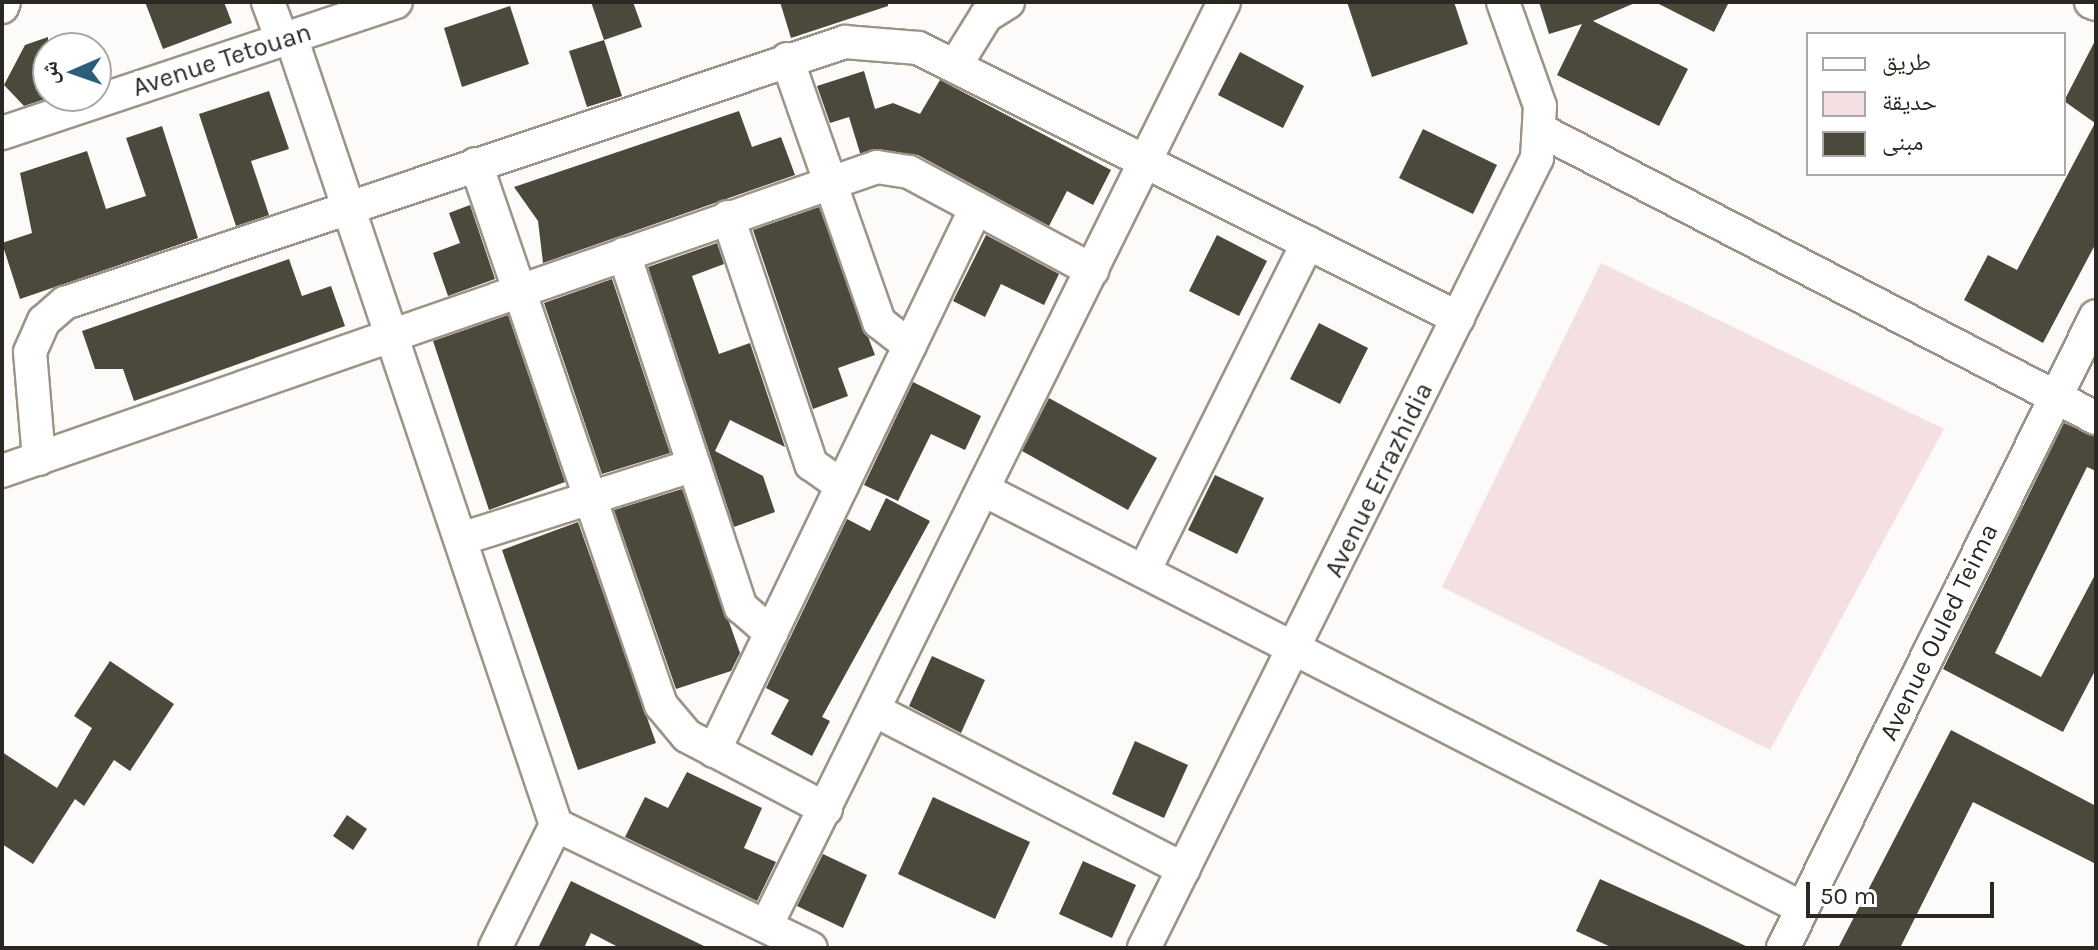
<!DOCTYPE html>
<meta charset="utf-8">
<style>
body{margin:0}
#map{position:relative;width:2098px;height:950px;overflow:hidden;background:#fdfbf9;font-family:Karla,"Noto Naskh Arabic",sans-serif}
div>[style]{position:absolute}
.green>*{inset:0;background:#f4e0e3}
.building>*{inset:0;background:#4a493c}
.roads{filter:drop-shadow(2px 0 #9d9387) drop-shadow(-2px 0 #9d9387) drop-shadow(0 2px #9d9387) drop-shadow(0 -2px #9d9387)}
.minor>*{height:32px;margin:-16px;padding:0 16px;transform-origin:16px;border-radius:16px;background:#fff}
span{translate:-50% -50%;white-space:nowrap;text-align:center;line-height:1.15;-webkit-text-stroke:8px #fff;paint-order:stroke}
.street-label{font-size:26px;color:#2b2722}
.frame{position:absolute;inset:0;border:4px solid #2b2722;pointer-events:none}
.legend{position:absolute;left:1806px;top:32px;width:260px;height:144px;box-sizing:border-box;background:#fff;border:2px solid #aaa9a7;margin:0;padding:10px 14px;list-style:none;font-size:24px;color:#2b2722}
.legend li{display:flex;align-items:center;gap:16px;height:40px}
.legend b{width:40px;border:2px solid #aaa9a7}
.north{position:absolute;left:32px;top:32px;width:80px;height:80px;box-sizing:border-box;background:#fff;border:2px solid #aaa9a7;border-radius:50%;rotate:268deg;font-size:22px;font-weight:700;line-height:32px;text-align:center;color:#2b2722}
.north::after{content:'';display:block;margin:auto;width:28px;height:36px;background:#2c5d7b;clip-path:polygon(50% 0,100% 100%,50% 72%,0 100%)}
.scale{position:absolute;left:1806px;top:882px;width:188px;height:36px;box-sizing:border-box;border:4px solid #2b2722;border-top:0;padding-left:10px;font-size:24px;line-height:28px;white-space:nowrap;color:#2b2722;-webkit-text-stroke:6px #fff;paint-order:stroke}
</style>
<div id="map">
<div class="green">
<div style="clip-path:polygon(1601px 263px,1944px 429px,1770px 750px,1442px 587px)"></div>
</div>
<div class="building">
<div style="clip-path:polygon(145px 2px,224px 2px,232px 23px,163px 49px)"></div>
<div style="clip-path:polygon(591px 2px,633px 2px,642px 27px,604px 40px)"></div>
<div style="clip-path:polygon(780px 2px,888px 2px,888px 6px,791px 38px)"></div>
<div style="clip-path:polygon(1347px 2px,1454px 2px,1468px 44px,1372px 77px)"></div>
<div style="clip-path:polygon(1539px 2px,1637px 2px,1593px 21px,1688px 69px,1659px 126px,1557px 75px,1582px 24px,1549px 34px)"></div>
<div style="clip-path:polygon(1655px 2px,1729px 2px,1714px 32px)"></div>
<div style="clip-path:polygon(510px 6px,529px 64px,462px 87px,444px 28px)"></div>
<div style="clip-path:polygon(48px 37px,48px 98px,24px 106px,4px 85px,25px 45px)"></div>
<div style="clip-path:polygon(2096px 39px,2096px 243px,2043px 343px,1964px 300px,1988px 255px,2017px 270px,2095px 123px,2064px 101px)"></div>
<div style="clip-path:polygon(604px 40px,622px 96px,587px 107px,569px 51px)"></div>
<div style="clip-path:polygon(1240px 52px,1304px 86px,1283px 128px,1218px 95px)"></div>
<div style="clip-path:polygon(864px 71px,875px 109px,893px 103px,920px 114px,940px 80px,1111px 170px,1093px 205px,1067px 191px,1049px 226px,918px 155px,860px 153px,849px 117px,830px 123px,817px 86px)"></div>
<div style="clip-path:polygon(269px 91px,289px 149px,251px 161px,269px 215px,236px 226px,199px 114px)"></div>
<div style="clip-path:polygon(739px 111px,752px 147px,781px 137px,795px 175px,543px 263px,538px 221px,514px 187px)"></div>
<div style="clip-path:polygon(162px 126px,198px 238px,20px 299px,2px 243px,32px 233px,20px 173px,87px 151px,106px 209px,146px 196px,126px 138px)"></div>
<div style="clip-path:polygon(1423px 129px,1497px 165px,1473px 214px,1399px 178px)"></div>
<div style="clip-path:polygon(470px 205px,495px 279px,448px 296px,433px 253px,460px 243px,449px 213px)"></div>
<div style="clip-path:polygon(819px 207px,875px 355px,838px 368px,848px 396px,813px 409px,753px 230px)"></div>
<div style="clip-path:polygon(986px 235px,1059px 274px,1044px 305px,1001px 284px,985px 317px,953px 301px)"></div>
<div style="clip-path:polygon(1217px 235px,1267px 261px,1239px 316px,1189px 291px)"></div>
<div style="clip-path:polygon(717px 243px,724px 264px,692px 276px,719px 354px,750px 343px,785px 447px,730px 420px,715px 451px,763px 476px,775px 512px,734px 527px,648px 267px)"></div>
<div style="clip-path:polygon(289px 259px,302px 296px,331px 286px,345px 326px,134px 401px,123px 369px,95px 369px,82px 331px)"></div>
<div style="clip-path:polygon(612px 279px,670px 453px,602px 474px,544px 303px)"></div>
<div style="clip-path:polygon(508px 315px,565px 482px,489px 510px,433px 341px)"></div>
<div style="clip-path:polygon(1319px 323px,1368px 348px,1340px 404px,1290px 379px)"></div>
<div style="clip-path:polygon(913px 382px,981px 416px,965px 450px,931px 434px,898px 501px,864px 485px)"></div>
<div style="clip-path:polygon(1049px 398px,1157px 458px,1128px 510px,1022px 451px)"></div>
<div style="clip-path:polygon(2064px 423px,2096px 437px,2096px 471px,2087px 467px,1995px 653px,2041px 677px,2096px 573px,2096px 669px,2063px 732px,1943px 669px)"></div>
<div style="clip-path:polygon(1215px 475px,1264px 498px,1237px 554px,1188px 530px)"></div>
<div style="clip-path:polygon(682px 489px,740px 653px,731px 671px,676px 689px,614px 510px)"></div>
<div style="clip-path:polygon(886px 498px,930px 521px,822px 717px,830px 721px,812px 756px,771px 734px,789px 700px,766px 688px,847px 519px,870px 531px)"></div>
<div style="clip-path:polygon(578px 522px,656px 743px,578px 770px,502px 550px)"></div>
<div style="clip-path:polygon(932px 656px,985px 680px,961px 733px,909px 706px)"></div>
<div style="clip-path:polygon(110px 661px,174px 704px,130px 771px,114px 760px,84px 806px,75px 799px,33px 864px,2px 844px,2px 752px,57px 788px,92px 728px,74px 716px)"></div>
<div style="clip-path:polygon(1951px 730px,2096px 806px,2096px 864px,1973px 802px,1900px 948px,1838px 948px)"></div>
<div style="clip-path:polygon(1135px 741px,1188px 765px,1164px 818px,1112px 794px)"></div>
<div style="clip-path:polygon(687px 772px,762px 808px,744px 848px,776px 862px,757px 901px,625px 837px,645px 797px,668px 808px)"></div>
<div style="clip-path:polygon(933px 797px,1030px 842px,995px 919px,898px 874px)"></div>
<div style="clip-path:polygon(347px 815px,367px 829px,353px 850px,333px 836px)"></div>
<div style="clip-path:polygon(823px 854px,867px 875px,843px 928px,797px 906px)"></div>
<div style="clip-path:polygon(1083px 861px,1136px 885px,1112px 938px,1059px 914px)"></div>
<div style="clip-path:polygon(1600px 879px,1695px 922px,1750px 948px,1613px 948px,1576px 931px)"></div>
<div style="clip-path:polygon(571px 881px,708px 948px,620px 948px,591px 933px,584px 948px,538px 948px)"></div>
</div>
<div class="roads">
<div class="minor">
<div style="left:268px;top:2px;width:40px;rotate:69.8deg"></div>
<div style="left:2091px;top:2px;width:5px;rotate:22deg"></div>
<div style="left:2px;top:7px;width:5px;rotate:-68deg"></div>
<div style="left:291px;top:37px;width:831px;rotate:71.41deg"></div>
<div style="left:556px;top:825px;width:137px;rotate:116.4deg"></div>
<div style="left:787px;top:59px;width:279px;rotate:70.7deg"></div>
<div style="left:879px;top:322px;width:39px;rotate:38deg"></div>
<div style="left:955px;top:66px;width:59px;rotate:-58.2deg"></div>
<div style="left:986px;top:16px;width:26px;rotate:-32deg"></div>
<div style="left:1544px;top:132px;width:622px;rotate:27.39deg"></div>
<div style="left:2px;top:133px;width:415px;rotate:-18.4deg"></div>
<div style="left:476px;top:164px;width:572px;rotate:71.12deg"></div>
<div style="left:661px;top:705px;width:40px;rotate:50deg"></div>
<div style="left:687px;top:736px;width:157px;rotate:27.7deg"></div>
<div style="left:728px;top:217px;width:261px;rotate:71.4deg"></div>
<div style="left:811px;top:464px;width:38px;rotate:35deg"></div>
<div style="left:624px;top:254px;width:372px;rotate:71.7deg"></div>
<div style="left:741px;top:607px;width:40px;rotate:41deg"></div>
<div style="left:39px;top:459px;width:107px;rotate:-94.8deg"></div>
<div style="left:30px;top:352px;width:34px;rotate:-66deg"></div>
<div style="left:44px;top:321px;width:28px;rotate:-41deg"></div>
<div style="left:65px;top:303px;width:823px;rotate:-18.5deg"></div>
<div style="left:845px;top:42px;width:73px;rotate:4.7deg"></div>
<div style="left:918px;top:48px;width:604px;rotate:26.57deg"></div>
<div style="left:2px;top:471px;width:926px;rotate:-19.16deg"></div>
<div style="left:877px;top:167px;width:32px;rotate:9deg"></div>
<div style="left:909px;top:172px;width:208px;rotate:28.2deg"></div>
<div style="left:986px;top:491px;width:916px;rotate:27.07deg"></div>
<div style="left:461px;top:539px;width:244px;rotate:-17.6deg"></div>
<div style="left:1145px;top:569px;width:365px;rotate:-63.5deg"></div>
<div style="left:876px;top:711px;width:346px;rotate:27.2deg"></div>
<div style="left:714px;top:751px;width:603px;rotate:-64.24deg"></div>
<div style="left:556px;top:825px;width:283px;rotate:25.8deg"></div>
<div style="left:766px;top:926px;width:1031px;rotate:-63.63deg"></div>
<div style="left:1144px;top:948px;width:882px;rotate:-63.55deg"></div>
<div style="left:1537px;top:158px;width:52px;rotate:-86.7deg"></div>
<div style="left:1540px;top:106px;width:110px;rotate:-109.6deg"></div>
<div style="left:1783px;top:948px;width:705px;rotate:-63.65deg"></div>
</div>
</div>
<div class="street-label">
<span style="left:222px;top:60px;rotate:-18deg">Avenue Tetouan</span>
<span style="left:1379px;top:480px;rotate:-64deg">Avenue Errazhidia</span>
<span style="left:1939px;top:632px;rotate:-64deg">Avenue Ouled Teima</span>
</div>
<div class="frame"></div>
<ul class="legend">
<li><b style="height:10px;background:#fff"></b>طريق</li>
<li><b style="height:22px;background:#f4e0e3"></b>حديقة</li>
<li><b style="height:22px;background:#4a493c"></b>مبنى</li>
</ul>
<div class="north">ش</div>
<div class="scale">50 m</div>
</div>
